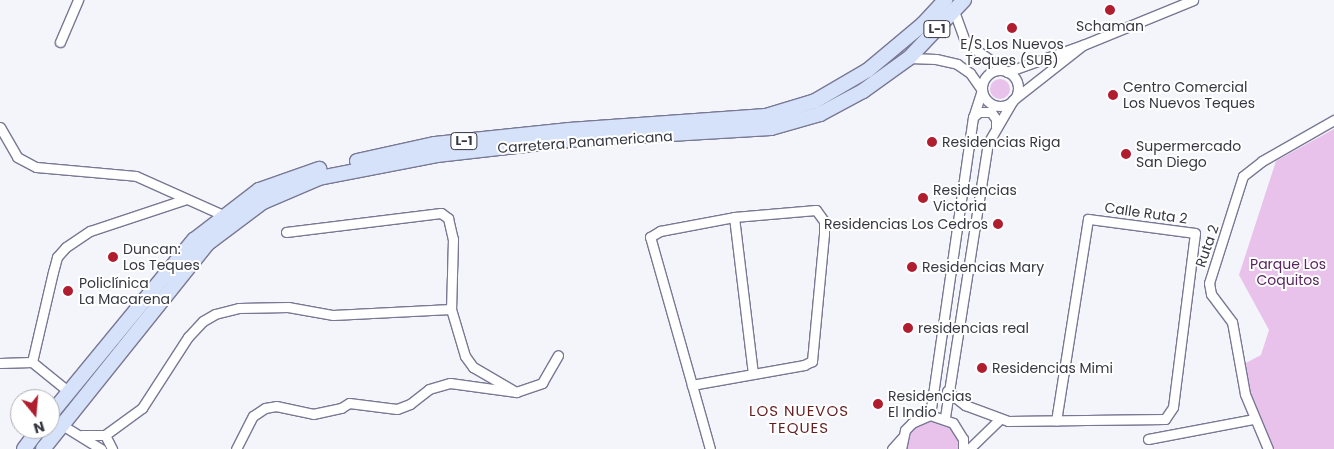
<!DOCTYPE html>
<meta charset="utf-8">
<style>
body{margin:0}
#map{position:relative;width:1334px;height:449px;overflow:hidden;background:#f4f4fb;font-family:Poppins,sans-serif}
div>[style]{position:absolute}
.green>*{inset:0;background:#e8c2eb}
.round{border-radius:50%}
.roads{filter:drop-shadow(1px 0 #787894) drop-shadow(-1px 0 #787894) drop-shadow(0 1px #787894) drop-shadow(0 -1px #787894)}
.street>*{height:9px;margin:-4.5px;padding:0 4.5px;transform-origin:4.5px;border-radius:4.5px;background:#fff}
.street>.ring{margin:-4.5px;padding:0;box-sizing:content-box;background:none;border:9px solid #fff;border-radius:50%}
.primary>*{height:14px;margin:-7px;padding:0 7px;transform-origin:7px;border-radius:7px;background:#d6e2fa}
.dots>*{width:14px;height:14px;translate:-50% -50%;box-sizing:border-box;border:2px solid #fff;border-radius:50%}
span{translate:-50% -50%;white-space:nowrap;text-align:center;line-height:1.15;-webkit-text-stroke:4px #fff;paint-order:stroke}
.shield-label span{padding:1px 4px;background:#fff;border:1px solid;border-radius:4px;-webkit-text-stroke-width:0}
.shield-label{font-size:12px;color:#373743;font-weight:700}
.poi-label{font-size:14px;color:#373743}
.left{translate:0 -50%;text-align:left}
.right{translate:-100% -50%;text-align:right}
.street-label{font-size:14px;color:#373743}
.park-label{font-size:14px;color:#58255e}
.neighbourhood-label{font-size:15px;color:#631e20;letter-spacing:1px}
.north{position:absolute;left:10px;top:389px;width:50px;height:50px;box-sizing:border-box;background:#fff;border:1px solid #afafb4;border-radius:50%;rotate:163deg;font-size:14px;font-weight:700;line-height:20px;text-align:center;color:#373743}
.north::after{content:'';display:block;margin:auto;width:18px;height:22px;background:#b01d2e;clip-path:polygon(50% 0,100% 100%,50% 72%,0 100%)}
</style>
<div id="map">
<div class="green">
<div class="round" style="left:990px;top:79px;width:20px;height:20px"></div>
<div style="clip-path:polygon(1334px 129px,1334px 449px,1273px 449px,1251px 405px,1240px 366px,1261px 355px,1269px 330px,1239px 275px,1276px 161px)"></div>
<div style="clip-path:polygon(934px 417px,957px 431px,961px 449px,901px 449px,905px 430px)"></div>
</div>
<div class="roads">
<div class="street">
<div style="left:954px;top:11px;width:33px;rotate:70deg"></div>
<div style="left:965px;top:42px;width:52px;rotate:35.5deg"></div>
<div style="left:1007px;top:72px;width:81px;rotate:-19.6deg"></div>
<div style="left:1083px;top:45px;width:119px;rotate:-22.2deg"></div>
<div style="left:60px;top:42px;width:46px;rotate:-66.8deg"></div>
<div style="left:909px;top:58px;width:27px;rotate:2deg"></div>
<div style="left:936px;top:59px;width:22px;rotate:13deg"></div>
<div style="left:957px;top:64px;width:16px;rotate:35deg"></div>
<div style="left:970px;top:73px;width:21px;rotate:55deg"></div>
<div style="left:982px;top:90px;width:28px;rotate:108deg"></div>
<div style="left:973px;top:117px;width:301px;rotate:98.2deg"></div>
<div class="ring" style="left:982px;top:70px;width:27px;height:27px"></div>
<div style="left:973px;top:117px;width:8px;rotate:-40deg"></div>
<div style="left:979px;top:112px;width:12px"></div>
<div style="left:991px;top:112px;width:9px;rotate:54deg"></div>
<div style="left:996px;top:119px;width:8px;rotate:90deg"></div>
<div style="left:0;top:127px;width:34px;rotate:60deg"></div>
<div style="left:17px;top:157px;width:21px;rotate:28deg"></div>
<div style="left:36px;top:167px;width:100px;rotate:5.1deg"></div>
<div style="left:136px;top:176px;width:95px;rotate:24.1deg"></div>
<div style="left:816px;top:210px;width:14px;rotate:54deg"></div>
<div style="left:824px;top:221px;width:13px;rotate:90deg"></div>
<div style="left:824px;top:234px;width:128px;rotate:95.4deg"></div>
<div style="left:812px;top:361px;width:9px;rotate:153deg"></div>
<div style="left:804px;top:365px;width:114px;rotate:169.9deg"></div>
<div style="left:692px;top:385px;width:154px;rotate:-105.8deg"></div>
<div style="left:650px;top:237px;width:12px;rotate:-31deg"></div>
<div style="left:660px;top:231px;width:75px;rotate:-10.7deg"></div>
<div style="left:734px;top:217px;width:82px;rotate:-4.9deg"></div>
<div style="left:734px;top:217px;width:157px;rotate:83.1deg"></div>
<div style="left:286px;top:232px;width:156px;rotate:-7deg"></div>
<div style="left:441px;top:213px;width:9px;rotate:36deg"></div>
<div style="left:448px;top:218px;width:22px;rotate:77deg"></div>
<div style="left:453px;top:239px;width:70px;rotate:91.6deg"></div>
<div style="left:32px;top:362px;width:92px;rotate:-76.9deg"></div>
<div style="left:53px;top:272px;width:16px;rotate:-75deg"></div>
<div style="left:57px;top:257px;width:13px;rotate:-48deg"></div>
<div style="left:66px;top:247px;width:29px;rotate:-34deg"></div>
<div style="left:90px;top:231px;width:101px;rotate:-18.4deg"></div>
<div style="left:0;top:363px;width:32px;rotate:-2deg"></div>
<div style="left:32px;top:362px;width:46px;rotate:38.9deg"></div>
<div style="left:692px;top:385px;width:66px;rotate:74.3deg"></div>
<div style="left:947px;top:391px;width:23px;rotate:38deg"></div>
<div style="left:965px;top:405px;width:46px;rotate:20.4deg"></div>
<div style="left:1008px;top:421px;width:157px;rotate:-0.7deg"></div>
<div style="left:1165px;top:419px;width:14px;rotate:-56deg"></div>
<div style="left:1173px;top:407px;width:175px;rotate:-82.8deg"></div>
<div style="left:1195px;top:233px;width:108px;rotate:-172.5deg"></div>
<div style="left:1088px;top:219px;width:204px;rotate:99deg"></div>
<div style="left:945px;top:417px;width:277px;rotate:-81.1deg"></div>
<div style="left:988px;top:143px;width:50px;rotate:-59.8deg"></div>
<div style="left:1013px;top:100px;width:89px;rotate:-38.2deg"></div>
<div style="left:62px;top:425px;width:46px;rotate:31.6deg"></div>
<div style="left:82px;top:435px;width:23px"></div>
<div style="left:105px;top:435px;width:46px;rotate:-36.1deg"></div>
<div style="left:142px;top:408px;width:85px;rotate:-57.1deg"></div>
<div style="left:188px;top:337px;width:22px;rotate:-47deg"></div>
<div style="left:203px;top:321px;width:14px;rotate:-30deg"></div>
<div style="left:215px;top:314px;width:25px;rotate:-14deg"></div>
<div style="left:239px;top:308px;width:49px;rotate:-1.2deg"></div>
<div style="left:288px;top:307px;width:46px;rotate:10.1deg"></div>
<div style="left:333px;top:315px;width:118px;rotate:-2.9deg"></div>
<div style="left:451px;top:309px;width:49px;rotate:73.4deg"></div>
<div style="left:465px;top:356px;width:14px;rotate:54deg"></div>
<div style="left:473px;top:367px;width:50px;rotate:30.2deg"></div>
<div style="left:105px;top:435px;width:16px;rotate:63deg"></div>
<div style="left:1148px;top:439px;width:108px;rotate:-10.7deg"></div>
<div style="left:236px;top:449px;width:37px;rotate:-63deg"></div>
<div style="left:253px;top:416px;width:14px;rotate:-34deg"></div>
<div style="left:265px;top:408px;width:11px;rotate:-10deg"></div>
<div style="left:276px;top:406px;width:38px;rotate:12deg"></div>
<div style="left:313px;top:414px;width:29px;rotate:-12deg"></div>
<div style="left:341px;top:408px;width:9px;rotate:-32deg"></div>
<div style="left:349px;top:403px;width:48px;rotate:7.1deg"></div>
<div style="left:397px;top:409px;width:14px;rotate:-21deg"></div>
<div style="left:410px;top:404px;width:24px;rotate:-38deg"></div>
<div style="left:429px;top:389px;width:22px;rotate:-16deg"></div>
<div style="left:450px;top:383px;width:67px;rotate:7.8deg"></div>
<div style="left:516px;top:392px;width:28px;rotate:-19deg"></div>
<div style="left:542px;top:383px;width:32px;rotate:-60deg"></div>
<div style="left:892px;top:449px;width:15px;rotate:-48deg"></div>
<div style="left:901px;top:449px;width:19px;rotate:-78deg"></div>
<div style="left:905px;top:430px;width:10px;rotate:-45deg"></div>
<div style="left:912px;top:423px;width:20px;rotate:-24deg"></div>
<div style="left:930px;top:415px;width:24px;rotate:19deg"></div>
<div style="left:953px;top:423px;width:19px;rotate:58deg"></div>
<div style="left:963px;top:439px;width:10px;rotate:90deg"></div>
<div style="left:969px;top:449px;width:43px;rotate:-44.1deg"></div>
<div style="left:1268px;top:449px;width:60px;rotate:-112.7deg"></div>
<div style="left:1245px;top:394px;width:73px;rotate:-100.2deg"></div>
<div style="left:1232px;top:322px;width:35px;rotate:-127deg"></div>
<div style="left:1211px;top:294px;width:11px;rotate:-100deg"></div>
<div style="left:1209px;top:283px;width:112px;rotate:-72.4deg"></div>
<div style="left:1243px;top:176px;width:24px;rotate:-38deg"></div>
<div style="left:1262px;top:161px;width:83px;rotate:-29.7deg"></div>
</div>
<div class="primary">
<div style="left:357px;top:161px;width:80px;rotate:-12.3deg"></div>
<div style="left:435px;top:144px;width:135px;rotate:-6deg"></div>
<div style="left:569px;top:130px;width:197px;rotate:-4.1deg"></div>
<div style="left:766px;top:116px;width:51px;rotate:-17deg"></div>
<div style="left:815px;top:101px;width:61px;rotate:-30.3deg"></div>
<div style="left:868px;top:70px;width:72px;rotate:-39.9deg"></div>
<div style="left:923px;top:24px;width:33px;rotate:-47deg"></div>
<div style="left:50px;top:415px;width:227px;rotate:-50.6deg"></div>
<div style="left:194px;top:240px;width:82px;rotate:-37.6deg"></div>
<div style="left:259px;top:190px;width:64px;rotate:-19.3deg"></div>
<div style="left:24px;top:449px;width:25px;rotate:-53deg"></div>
<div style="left:43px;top:449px;width:263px;rotate:-51.3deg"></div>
<div style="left:207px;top:244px;width:70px;rotate:-36.9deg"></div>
<div style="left:263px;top:202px;width:61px;rotate:-23.2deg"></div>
<div style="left:319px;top:178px;width:120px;rotate:-11deg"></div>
<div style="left:437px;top:155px;width:133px;rotate:-6.5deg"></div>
<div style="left:569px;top:140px;width:202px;rotate:-3.4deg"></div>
<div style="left:771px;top:128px;width:51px;rotate:-15.9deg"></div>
<div style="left:820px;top:114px;width:49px;rotate:-28.1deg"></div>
<div style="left:863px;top:91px;width:57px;rotate:-35.7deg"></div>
<div style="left:909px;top:58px;width:80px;rotate:-46.5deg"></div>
</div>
</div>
<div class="dots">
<div style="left:1110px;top:10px;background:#b01d2e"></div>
<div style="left:1012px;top:28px;background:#b01d2e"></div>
<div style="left:1113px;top:95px;background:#b01d2e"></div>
<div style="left:932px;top:142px;background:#b01d2e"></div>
<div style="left:1126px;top:154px;background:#b01d2e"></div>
<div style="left:923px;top:198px;background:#b01d2e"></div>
<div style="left:998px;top:224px;background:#b01d2e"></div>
<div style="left:113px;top:257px;background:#b01d2e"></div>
<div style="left:912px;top:267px;background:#b01d2e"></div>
<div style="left:68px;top:291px;background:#b01d2e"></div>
<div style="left:908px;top:328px;background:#b01d2e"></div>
<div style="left:982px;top:368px;background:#b01d2e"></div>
<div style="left:878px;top:404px;background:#b01d2e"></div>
</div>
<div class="shield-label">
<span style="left:937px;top:29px">L-1</span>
<span style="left:464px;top:141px">L-1</span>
</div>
<div class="poi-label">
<span style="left:1110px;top:26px">Schaman</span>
<span style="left:1012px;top:52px">E/S Los Nuevos<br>Teques (SUB)</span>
<span class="left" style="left:1123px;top:95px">Centro Comercial<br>Los Nuevos Teques</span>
<span class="left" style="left:942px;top:142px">Residencias Riga</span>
<span class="left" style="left:1136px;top:154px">Supermercado<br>San Diego</span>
<span class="left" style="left:933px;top:198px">Residencias<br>Victoria</span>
<span class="right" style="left:988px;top:224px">Residencias Los Cedros</span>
<span class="left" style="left:123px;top:257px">Duncan:<br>Los Teques</span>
<span class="left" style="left:922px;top:267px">Residencias Mary</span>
<span class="left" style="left:79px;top:291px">Policlínica<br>La Macarena</span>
<span class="left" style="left:918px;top:328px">residencias real</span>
<span class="left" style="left:992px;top:368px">Residencias Mimi</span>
<span class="left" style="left:888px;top:404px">Residencias<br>El Indio</span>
</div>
<div class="street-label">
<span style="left:585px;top:142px;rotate:-4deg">Carretera Panamericana</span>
<span style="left:1146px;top:213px;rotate:8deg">Calle Ruta 2</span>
<span style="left:1207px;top:246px;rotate:-71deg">Ruta 2</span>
</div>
<div class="park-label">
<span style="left:1288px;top:272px">Parque Los<br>Coquitos</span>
</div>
<div class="neighbourhood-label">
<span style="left:799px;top:419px">LOS NUEVOS<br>TEQUES</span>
</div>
<div class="north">N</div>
</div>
